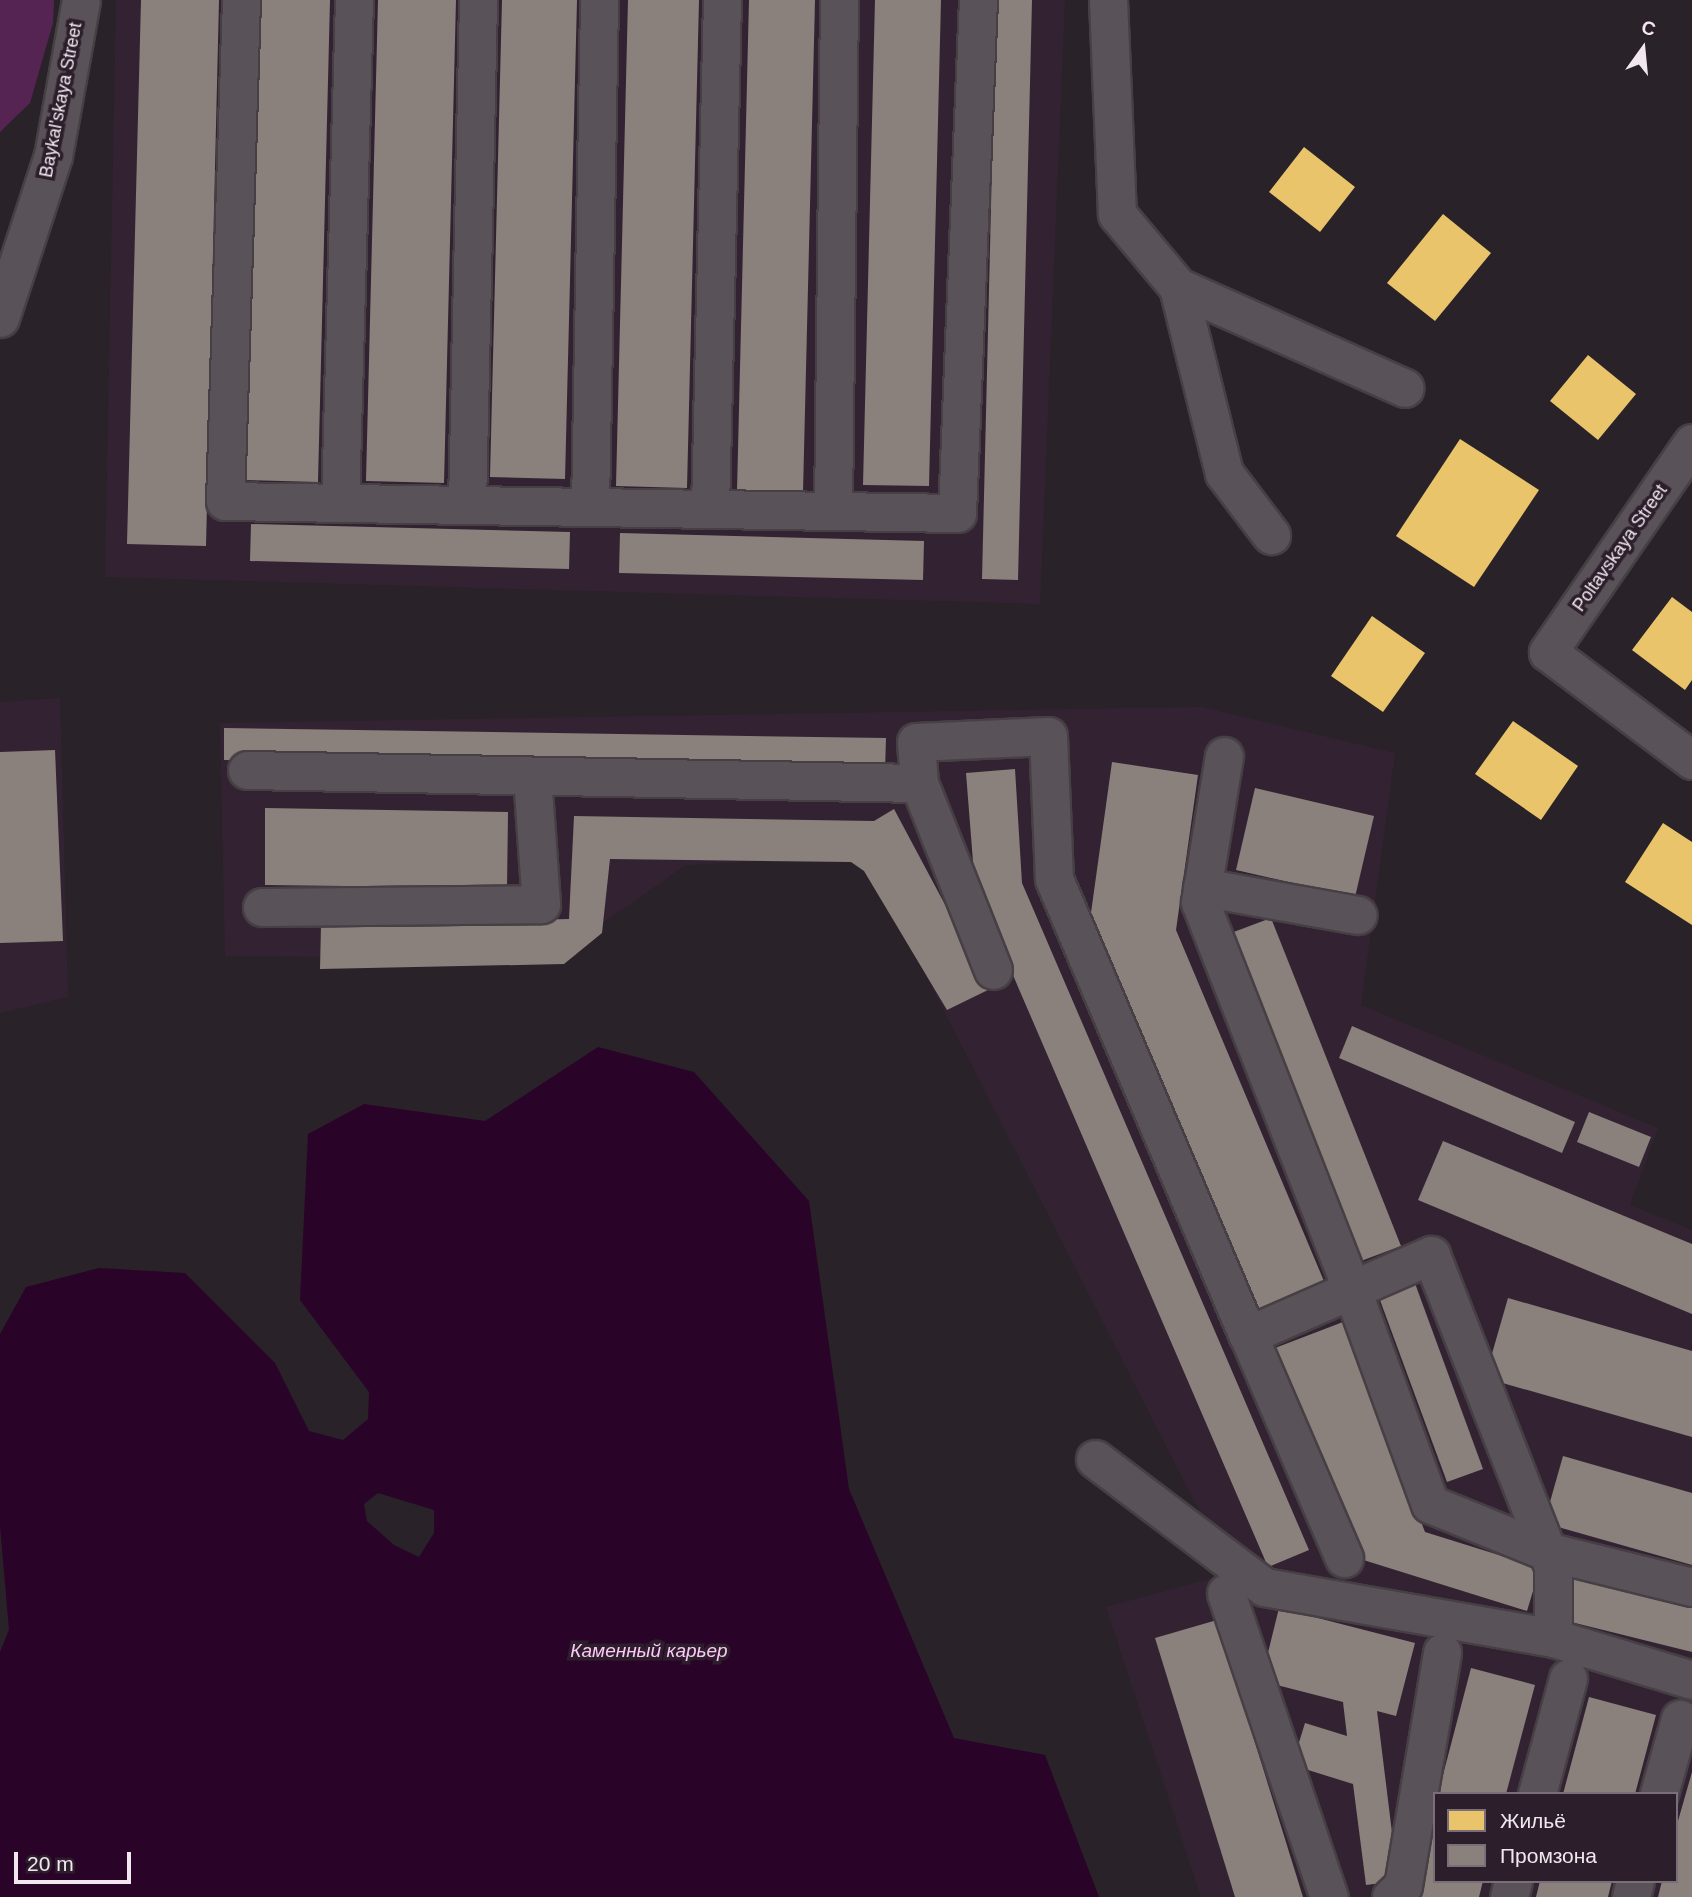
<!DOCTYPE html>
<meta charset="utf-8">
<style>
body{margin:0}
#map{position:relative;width:1692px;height:1897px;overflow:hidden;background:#292228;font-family:Arial,sans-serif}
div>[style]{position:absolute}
.built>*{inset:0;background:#332332}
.green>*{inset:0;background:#552452}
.water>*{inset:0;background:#2a0329}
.homes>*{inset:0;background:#e9c46a}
.industry>*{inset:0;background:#8a817c}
.roads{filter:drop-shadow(2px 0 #464045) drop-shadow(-2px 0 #464045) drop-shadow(0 2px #464045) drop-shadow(0 -2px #464045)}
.minor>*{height:37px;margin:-18.5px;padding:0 18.5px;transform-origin:18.5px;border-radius:18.5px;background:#595258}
span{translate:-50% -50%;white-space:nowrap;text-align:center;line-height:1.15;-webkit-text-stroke:7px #2c1f2b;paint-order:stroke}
.street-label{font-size:18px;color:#f0e7ef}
.water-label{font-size:19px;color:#fec7f8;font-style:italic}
.legend{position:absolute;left:1433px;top:1792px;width:245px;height:91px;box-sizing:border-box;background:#2c1f2b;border:2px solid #7a6f79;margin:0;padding:9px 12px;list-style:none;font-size:21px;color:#f0e7ef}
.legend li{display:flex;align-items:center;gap:14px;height:35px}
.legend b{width:35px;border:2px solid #7a6f79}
.north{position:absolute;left:1608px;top:14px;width:70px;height:70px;-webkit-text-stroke:5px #2c1f2b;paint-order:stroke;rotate:15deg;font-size:19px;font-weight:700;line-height:28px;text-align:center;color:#f0e7ef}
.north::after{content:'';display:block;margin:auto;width:24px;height:32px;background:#f0e7ef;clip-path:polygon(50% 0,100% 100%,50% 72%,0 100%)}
.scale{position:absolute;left:14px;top:1852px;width:117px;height:32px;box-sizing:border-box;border:4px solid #f0e7ef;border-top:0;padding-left:9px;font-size:21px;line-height:24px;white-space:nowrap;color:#f0e7ef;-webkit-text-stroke:5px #2c1f2b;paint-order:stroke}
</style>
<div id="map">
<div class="built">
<div style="clip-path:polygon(116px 0,1065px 0,1040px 604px,105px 577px)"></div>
<div style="clip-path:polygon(60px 698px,68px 997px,0 1013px,0 702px)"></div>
<div style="clip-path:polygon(evenodd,1202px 707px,1395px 753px,1361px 1005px,1658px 1128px,1630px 1205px,1692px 1230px,1692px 1897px,1201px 1897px,1106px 1607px,1231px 1573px,865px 856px,686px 865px,551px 959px,225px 956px,220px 723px,1202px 707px,1435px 1794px,1676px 1794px,1676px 1881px,1435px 1881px,1435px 1794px)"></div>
</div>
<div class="green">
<div style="clip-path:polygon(0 0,54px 0,53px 23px,30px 103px,0 132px)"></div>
</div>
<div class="water">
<div style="clip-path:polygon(evenodd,598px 1047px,694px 1072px,809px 1201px,849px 1489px,954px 1738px,1045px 1755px,1099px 1897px,0 1897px,0 1652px,9px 1630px,0 1526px,0 1334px,26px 1287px,99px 1268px,185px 1273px,275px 1363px,309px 1431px,343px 1440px,368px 1419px,369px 1392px,300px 1300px,308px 1134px,364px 1104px,485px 1121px,598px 1047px,378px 1493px,434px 1510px,434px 1533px,419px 1557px,394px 1545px,367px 1521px,364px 1504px,378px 1493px)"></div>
</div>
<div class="homes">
<div style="clip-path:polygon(1304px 147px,1355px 187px,1320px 232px,1269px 192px)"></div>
<div style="clip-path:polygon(1443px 214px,1491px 253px,1435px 321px,1387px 283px)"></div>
<div style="clip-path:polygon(1588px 355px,1636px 394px,1598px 440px,1550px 401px)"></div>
<div style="clip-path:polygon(1460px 439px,1539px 490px,1474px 587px,1396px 536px)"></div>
<div style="clip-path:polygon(1672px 597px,1692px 612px,1692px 680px,1685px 690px,1632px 650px)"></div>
<div style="clip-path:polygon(1372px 616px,1425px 653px,1383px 712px,1331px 676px)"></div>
<div style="clip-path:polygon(1513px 721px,1578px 766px,1541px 820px,1475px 774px)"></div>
<div style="clip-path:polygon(1663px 823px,1692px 842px,1692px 925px,1625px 882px)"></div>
</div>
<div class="industry">
<div style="clip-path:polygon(141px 0,219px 0,206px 546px,127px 544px)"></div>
<div style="clip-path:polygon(257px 0,330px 0,318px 482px,245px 480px)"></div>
<div style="clip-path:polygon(378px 0,456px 0,444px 483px,366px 481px)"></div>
<div style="clip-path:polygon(502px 0,577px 0,565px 479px,490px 477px)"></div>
<div style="clip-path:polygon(628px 0,699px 0,687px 488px,616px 486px)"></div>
<div style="clip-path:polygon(749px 0,815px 0,803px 492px,737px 491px)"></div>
<div style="clip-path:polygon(875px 0,941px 0,929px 486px,863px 485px)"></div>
<div style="clip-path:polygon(996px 0,1032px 0,1018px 580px,982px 579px)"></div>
<div style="clip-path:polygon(251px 524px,570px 532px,569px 569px,250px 561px)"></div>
<div style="clip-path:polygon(620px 533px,924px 541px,923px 580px,619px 573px)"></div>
<div style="clip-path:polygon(224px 728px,886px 738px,885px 771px,224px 760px)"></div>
<div style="clip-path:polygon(55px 750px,63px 941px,0 943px,0 752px)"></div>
<div style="clip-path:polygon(1112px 762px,1198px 775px,1176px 930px,1329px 1293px,1255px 1324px,1089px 927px)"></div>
<div style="clip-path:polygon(1015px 769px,1022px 883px,1309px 1550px,1268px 1567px,975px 887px,966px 773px)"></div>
<div style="clip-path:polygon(1255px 788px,1374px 816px,1355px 897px,1236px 870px)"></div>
<div style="clip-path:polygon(265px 808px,508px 812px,507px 888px,265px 885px)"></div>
<div style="clip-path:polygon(894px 809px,990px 989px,947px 1010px,864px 871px,851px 862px,610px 859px,602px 933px,564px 964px,320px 969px,321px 925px,569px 919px,574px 816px,874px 821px)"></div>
<div style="clip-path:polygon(1271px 918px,1401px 1246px,1361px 1261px,1231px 933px)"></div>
<div style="clip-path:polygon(1352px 1026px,1575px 1122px,1562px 1153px,1339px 1058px)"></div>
<div style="clip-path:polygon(1589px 1112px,1651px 1137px,1639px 1167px,1577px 1142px)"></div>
<div style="clip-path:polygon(1443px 1141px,1692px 1244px,1692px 1314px,1418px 1200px)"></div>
<div style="clip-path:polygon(1413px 1278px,1483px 1469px,1447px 1482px,1377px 1292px)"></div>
<div style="clip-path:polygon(1508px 1298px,1692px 1351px,1692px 1437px,1485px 1378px)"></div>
<div style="clip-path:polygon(1343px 1322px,1425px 1532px,1540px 1568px,1527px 1611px,1357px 1558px,1275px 1348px)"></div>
<div style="clip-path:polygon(1563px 1456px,1692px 1493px,1692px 1565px,1544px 1523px)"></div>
<div style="clip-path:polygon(1575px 1573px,1692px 1603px,1692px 1652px,1563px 1620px)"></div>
<div style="clip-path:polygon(1279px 1608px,1415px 1643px,1396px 1716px,1377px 1711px,1398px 1881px,1366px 1885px,1353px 1784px,1292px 1765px,1305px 1723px,1347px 1736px,1343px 1702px,1261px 1681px)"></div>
<div style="clip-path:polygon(1217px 1620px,1303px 1897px,1235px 1897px,1155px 1638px)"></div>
<div style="clip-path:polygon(1471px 1668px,1535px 1685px,1506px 1794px,1438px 1794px)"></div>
<div style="clip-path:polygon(1589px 1697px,1656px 1715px,1635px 1794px,1563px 1794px)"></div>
<div style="clip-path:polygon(1692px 1772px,1692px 1897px,1658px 1897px,1662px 1881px,1676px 1881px,1676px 1828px)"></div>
<div style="clip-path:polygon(1434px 1809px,1435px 1881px,1483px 1881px,1479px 1897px,1411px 1897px)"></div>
<div style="clip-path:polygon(1540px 1881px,1612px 1881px,1608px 1897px,1536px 1897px)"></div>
</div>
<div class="roads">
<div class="minor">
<div style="left:241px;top:0;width:501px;rotate:91.83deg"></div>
<div style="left:225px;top:501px;width:732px;rotate:0.94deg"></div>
<div style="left:957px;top:513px;width:513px;rotate:-87.66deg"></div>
<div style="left:1108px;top:0;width:214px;rotate:87.6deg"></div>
<div style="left:1117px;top:214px;width:95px;rotate:50.1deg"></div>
<div style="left:1178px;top:287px;width:192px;rotate:76.1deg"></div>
<div style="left:1224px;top:473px;width:78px;rotate:52.8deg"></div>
<div style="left:1178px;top:287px;width:248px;rotate:24deg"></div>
<div style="left:0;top:318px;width:170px;rotate:-71.9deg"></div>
<div style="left:53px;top:156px;width:158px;rotate:-79.8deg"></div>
<div style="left:1692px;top:443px;width:254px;rotate:124.6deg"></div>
<div style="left:1548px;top:652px;width:180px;rotate:36.9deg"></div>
<div style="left:340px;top:503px;width:503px;rotate:-88.41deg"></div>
<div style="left:467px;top:505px;width:505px;rotate:-88.75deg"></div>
<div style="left:590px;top:507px;width:507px;rotate:-88.98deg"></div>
<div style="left:710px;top:509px;width:509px;rotate:-88.65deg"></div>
<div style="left:833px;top:511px;width:511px;rotate:-89.33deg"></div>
<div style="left:1224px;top:756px;width:148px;rotate:99.3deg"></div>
<div style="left:1200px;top:902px;width:417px;rotate:68.6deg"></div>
<div style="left:1352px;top:1290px;width:228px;rotate:70deg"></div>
<div style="left:1430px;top:1504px;width:125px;rotate:22.1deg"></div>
<div style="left:1546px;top:1551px;width:150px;rotate:13.9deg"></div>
<div style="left:247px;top:770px;width:672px;rotate:1.11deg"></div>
<div style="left:919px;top:783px;width:41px;rotate:-94.2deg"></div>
<div style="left:916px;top:742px;width:132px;rotate:-2.6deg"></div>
<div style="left:1048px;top:736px;width:143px;rotate:87.6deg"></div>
<div style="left:1054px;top:879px;width:496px;rotate:67deg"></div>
<div style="left:1248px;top:1335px;width:200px;rotate:-23.6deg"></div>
<div style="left:1431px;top:1255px;width:335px;rotate:68.6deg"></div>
<div style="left:1553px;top:1567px;width:71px;rotate:90deg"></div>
<div style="left:1553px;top:1638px;width:145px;rotate:16.8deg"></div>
<div style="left:919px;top:783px;width:201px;rotate:68.4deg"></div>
<div style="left:1202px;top:887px;width:158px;rotate:10.2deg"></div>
<div style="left:262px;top:907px;width:279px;rotate:-0.6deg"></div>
<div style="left:541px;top:904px;width:128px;rotate:-94deg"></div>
<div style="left:1248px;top:1335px;width:243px;rotate:66.7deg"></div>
<div style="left:1095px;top:1459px;width:212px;rotate:37.1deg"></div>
<div style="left:1264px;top:1587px;width:293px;rotate:10deg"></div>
<div style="left:1226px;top:1593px;width:321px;rotate:71.3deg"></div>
<div style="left:1537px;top:1794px;width:120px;rotate:-75deg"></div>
<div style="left:1659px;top:1794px;width:78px;rotate:-74.4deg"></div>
<div style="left:1391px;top:1897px;width:16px;rotate:-43deg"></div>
<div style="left:1403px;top:1886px;width:237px;rotate:-80.5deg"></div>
<div style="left:1509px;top:1897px;width:16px;rotate:-76deg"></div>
<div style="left:1631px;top:1897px;width:16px;rotate:-76deg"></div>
</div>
</div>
<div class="street-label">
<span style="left:61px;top:100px;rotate:-79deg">Baykal'skaya Street</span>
<span style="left:1620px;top:548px;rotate:-55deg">Poltavskaya Street</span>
</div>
<div class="water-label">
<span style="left:649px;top:1651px">Каменный карьер</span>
</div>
<ul class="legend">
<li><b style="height:19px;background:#e9c46a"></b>Жильё</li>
<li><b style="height:19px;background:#8a817c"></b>Промзона</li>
</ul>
<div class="north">С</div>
<div class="scale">20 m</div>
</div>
